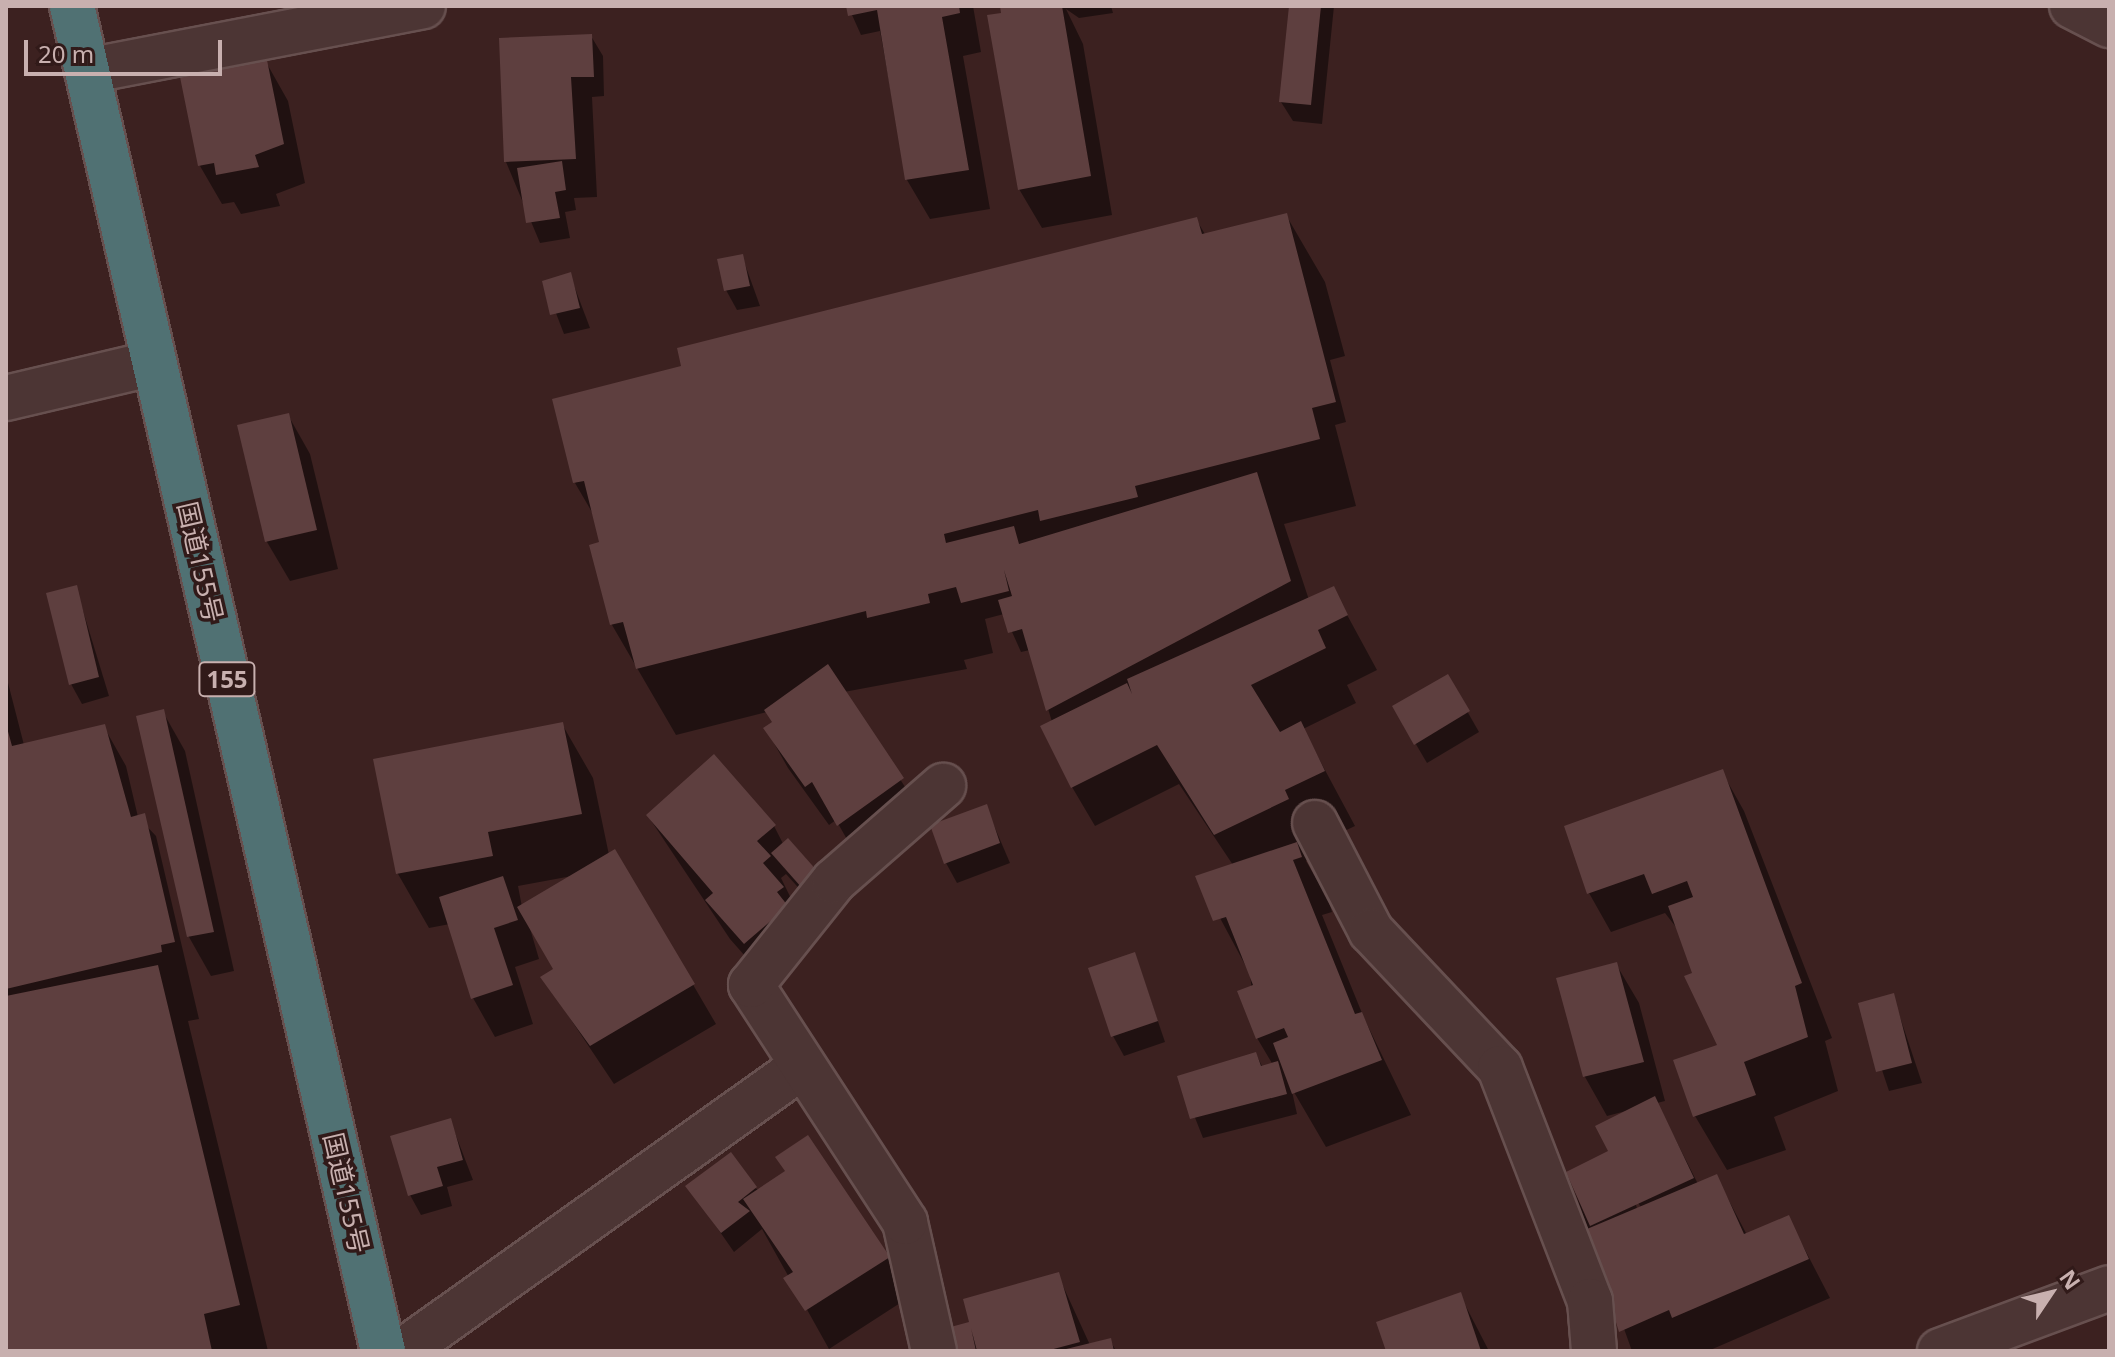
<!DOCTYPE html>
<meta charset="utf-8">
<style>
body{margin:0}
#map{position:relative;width:2115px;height:1357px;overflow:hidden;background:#3c2120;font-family:"Noto Sans","Noto Sans JP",sans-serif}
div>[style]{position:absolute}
.shadow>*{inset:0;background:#0007}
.building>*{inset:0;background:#5e3f3f}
.roads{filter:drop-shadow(2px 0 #67504f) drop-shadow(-2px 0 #67504f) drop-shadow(0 2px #67504f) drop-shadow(0 -2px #67504f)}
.street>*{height:44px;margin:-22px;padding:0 22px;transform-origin:22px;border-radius:22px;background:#4c3534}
.highway>*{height:44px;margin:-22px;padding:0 22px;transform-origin:22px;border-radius:22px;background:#507173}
span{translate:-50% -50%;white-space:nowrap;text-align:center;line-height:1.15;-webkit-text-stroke:7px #311a19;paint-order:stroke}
.shield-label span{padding:2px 6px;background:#311a19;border:2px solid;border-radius:6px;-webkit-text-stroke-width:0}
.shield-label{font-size:24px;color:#c8b0af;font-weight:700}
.street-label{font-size:26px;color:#c8b0af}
.frame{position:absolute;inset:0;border:8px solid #c8b0af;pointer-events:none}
.north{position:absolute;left:2011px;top:1253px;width:80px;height:80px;-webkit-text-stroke:6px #311a19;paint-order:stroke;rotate:55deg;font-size:22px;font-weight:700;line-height:32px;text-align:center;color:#c8b0af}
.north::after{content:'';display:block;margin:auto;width:28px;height:36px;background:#c8b0af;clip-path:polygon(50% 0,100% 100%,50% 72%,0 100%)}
.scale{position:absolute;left:24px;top:40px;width:198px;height:36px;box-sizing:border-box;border:4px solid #c8b0af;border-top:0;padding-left:10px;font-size:24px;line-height:28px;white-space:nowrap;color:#c8b0af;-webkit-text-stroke:6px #311a19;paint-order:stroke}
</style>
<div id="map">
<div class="shadow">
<div style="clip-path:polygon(848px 6px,973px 6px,981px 52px,963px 56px,990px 209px,930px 219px,907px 180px,880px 31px,861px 35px)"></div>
<div style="clip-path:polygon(1002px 6px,1111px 6px,1113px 13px,1079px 18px,1066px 9px,1083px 44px,1112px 215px,1042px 228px,1019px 189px)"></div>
<div style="clip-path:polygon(1291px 6px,1334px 6px,1322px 124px,1293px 121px,1281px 102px)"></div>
<div style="clip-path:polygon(591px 36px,603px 56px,604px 96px,592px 97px,597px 197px,574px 198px,576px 210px,565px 212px,570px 238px,540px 243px,506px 162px)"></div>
<div style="clip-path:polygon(266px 62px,288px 101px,305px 183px,276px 194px,280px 206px,241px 214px,234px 202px,222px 204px,200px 166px)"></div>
<div style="clip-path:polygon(1286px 215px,1325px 282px,1345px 356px,1330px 360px,1346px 422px,1335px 425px,1356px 506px,1284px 524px,1309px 600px,1333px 589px,1377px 670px,1347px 685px,1356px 703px,1303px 729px,1355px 826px,1315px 845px,1319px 854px,1306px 861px,1328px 899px,1332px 912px,1322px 915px,1364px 1018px,1411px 1115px,1326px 1147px,1291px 1087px,1297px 1114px,1203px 1138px,1179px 1077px,1256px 1054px,1263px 1068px,1273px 1065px,1257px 1038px,1250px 974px,1198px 877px,1233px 865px,1179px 784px,1095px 826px,1072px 787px,1030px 650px,1021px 652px,1004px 614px,985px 619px,993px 653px,964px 660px,967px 669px,844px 692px,925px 818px,861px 864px,836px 820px,829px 825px,788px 768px,766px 729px,774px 723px,767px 712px,676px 735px,612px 625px,591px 546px,602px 543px,596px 519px,575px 483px,684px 368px,1196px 219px,1206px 236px)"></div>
<div style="clip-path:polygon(742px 256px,760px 306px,737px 310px,726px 290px)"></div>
<div style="clip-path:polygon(570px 275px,590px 328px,564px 334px,544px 282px)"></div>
<div style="clip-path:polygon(288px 415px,310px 454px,338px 569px,290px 581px,267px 542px,239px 426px)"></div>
<div style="clip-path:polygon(76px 588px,109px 696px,82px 704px,71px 684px)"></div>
<div style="clip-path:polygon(6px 675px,24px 745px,104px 727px,126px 766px,138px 817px,156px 836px,199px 1019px,188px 1021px,268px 1351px,6px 1351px)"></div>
<div style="clip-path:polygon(1447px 676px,1479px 732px,1427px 763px,1394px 707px)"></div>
<div style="clip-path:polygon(163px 712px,185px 751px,234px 971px,211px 976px,189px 937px,138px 717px)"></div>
<div style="clip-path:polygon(evenodd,562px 724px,593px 778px,609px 855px,615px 851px,716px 1024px,614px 1084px,543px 978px,555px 970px,529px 925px,539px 959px,515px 967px,533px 1024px,495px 1037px,473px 998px,450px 924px,429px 928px,398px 874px,375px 760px,562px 724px,572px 876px,522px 907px,518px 886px,572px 876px)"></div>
<div style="clip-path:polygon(1722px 772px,1744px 811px,1832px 1038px,1825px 1041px,1838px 1091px,1774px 1117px,1786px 1150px,1727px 1170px,1695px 1116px,1720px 1046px,1679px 931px,1665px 913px,1611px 932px,1589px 893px)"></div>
<div style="clip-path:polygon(986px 807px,1010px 863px,957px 883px,946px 863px)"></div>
<div style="clip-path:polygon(648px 816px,774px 826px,815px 906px,786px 874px,781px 878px,805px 927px,768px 982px,730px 939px)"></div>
<div style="clip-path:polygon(1135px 954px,1165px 1042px,1124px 1056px,1113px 1036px)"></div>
<div style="clip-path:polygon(evenodd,1616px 964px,1639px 1003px,1665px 1101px,1657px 1103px,1698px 1184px,1716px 1176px,1747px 1235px,1788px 1217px,1830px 1298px,1708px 1351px,1632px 1351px,1568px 1173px,1607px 1154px,1626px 1111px,1607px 1116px,1585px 1077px,1559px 980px,1616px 964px,1634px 1196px,1642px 1209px,1637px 1209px,1634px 1196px)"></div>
<div style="clip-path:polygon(1893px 996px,1922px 1083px,1889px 1091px,1860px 1004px)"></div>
<div style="clip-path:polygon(450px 1120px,473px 1180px,447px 1187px,452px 1206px,421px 1215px,410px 1195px)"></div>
<div style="clip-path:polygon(688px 1186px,755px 1188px,889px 1258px,911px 1296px,829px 1349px,762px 1229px,734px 1252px)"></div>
<div style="clip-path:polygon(1058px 1275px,1090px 1345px,1110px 1340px,1116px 1351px,956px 1351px,968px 1325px,973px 1335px)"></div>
<div style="clip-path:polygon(1460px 1295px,1489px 1351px,1388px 1351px)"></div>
</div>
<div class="building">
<div style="clip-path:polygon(846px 6px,959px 6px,960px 13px,942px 17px,969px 170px,905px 180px,877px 10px,848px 16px)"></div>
<div style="clip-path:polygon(1000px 6px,1062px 6px,1091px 176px,1018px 190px,987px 15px,1001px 13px)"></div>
<div style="clip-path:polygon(1289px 6px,1321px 6px,1311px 105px,1279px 102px)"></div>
<div style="clip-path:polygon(592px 34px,594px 77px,571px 77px,576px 159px,504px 162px,499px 38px)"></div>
<div style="clip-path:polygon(267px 60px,284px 144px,255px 155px,259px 167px,216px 175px,214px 163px,198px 166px,180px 77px)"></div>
<div style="clip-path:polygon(562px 161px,566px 190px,555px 192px,560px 218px,526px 223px,517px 168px)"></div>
<div style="clip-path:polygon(1287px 213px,1336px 402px,1312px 408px,1320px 439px,1135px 486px,1138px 497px,1040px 521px,1038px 510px,944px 534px,946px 543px,1014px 526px,1019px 544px,1257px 472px,1291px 581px,1046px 711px,1022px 629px,1008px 633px,998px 600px,1012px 596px,1004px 570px,1009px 591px,961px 603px,956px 587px,928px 594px,930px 603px,867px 618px,866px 611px,636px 669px,623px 622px,610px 625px,589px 545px,599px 542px,584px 481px,573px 483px,552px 399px,681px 366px,677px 348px,1197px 217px,1202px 234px)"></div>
<div style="clip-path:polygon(743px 254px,750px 286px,724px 291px,717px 259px)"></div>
<div style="clip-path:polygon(571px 272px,580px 308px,550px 315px,542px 281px)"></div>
<div style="clip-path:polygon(289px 413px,317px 530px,265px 542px,237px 425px)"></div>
<div style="clip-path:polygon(77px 585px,99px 677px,69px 685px,46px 593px)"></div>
<div style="clip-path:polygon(1334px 586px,1348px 615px,1318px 630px,1326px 648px,1251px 685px,1280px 732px,1301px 721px,1325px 771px,1285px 790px,1289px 799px,1214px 835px,1157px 745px,1071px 788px,1040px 726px,1127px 683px,1132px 694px,1127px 679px)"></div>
<div style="clip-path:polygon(828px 664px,904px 778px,837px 826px,812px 782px,805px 787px,763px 728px,772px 722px,764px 710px)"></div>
<div style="clip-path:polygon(1448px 674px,1470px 711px,1414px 745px,1392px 706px)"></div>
<div style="clip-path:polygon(164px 709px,214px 932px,187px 937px,136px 716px)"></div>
<div style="clip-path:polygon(563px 722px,582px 814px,488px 832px,493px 856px,396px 874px,373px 759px)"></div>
<div style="clip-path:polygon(6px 724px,12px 746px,105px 724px,131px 817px,145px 813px,175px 942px,161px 945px,162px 952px,6px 989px)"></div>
<div style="clip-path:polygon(714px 754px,776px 825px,757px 841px,771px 856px,763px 863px,784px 887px,777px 892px,788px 906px,744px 944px,705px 900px,713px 893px,646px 815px)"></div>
<div style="clip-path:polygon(1723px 769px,1802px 983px,1795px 986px,1808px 1037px,1744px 1062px,1756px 1095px,1693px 1117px,1673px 1060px,1717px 1045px,1684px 976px,1692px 973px,1668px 906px,1693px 897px,1687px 881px,1652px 894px,1644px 874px,1587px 894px,1564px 826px)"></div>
<div style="clip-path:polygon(987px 804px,1000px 843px,944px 864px,930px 825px)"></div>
<div style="clip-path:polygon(788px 838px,819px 873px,802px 888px,771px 853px)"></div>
<div style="clip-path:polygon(1297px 842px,1302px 857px,1293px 860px,1355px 1014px,1362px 1012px,1382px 1060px,1292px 1094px,1273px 1043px,1288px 1037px,1284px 1028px,1256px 1039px,1237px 991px,1253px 985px,1226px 917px,1213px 921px,1195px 876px)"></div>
<div style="clip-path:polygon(615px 849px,695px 984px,590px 1046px,540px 977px,553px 969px,517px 907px)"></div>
<div style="clip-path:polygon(503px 876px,518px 920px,494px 928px,513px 985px,471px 999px,439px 897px)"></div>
<div style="clip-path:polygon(1135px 952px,1158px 1021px,1111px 1037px,1088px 968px)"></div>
<div style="clip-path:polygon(1617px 962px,1644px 1062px,1583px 1077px,1556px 978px)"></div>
<div style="clip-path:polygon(158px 965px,240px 1305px,204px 1314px,212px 1351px,6px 1351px,6px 996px)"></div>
<div style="clip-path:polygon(1894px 993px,1912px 1063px,1876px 1072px,1858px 1003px)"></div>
<div style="clip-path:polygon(1256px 1052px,1261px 1066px,1278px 1061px,1287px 1094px,1190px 1119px,1177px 1076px)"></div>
<div style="clip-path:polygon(1655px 1096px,1694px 1178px,1590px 1226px,1566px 1172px,1608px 1151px,1595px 1126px)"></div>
<div style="clip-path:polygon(451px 1118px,463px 1160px,437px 1167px,443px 1186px,408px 1196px,390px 1136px)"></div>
<div style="clip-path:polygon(808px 1135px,890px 1257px,805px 1311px,783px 1278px,793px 1272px,743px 1199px,785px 1171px,775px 1157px)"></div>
<div style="clip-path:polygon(731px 1152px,757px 1187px,738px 1202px,750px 1211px,721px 1233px,685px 1186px)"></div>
<div style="clip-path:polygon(1717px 1174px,1744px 1234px,1789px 1215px,1809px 1259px,1672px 1318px,1669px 1310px,1619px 1332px,1587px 1229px)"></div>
<div style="clip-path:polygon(1059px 1272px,1080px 1342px,1046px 1351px,977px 1351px,971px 1328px,976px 1351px,954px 1351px,947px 1328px,969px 1322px,963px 1299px)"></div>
<div style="clip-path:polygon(1461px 1292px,1481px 1351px,1386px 1351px,1376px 1322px)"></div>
<div style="clip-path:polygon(1111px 1338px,1114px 1351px,1062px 1351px,1062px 1350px)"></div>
</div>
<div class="roads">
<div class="street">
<div style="left:2072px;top:6px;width:42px;rotate:27.2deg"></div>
<div style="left:87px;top:71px;width:342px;rotate:-10.9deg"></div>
<div style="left:6px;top:398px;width:152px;rotate:-13.3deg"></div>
<div style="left:1315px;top:823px;width:122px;rotate:62.6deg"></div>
<div style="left:1371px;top:931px;width:188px;rotate:46.7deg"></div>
<div style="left:1500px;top:1068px;width:250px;rotate:68.9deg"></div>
<div style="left:1590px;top:1301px;width:50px;rotate:85.4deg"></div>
<div style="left:403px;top:1351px;width:491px;rotate:-35.5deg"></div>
<div style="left:934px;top:1351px;width:132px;rotate:-102.7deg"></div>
<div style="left:905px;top:1222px;width:283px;rotate:-123deg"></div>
<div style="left:751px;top:985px;width:133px;rotate:-51.4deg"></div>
<div style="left:834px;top:881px;width:145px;rotate:-41.1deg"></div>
<div style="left:1940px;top:1351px;width:180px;rotate:-20.4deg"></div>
</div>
<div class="highway">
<div style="left:72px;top:6px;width:1380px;rotate:76.98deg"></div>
</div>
</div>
<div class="shield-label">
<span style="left:227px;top:679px">155</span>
</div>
<div class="street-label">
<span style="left:200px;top:562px;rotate:77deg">国道155号</span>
<span style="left:346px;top:1193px;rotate:77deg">国道155号</span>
</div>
<div class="frame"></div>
<div class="north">N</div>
<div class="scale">20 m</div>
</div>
